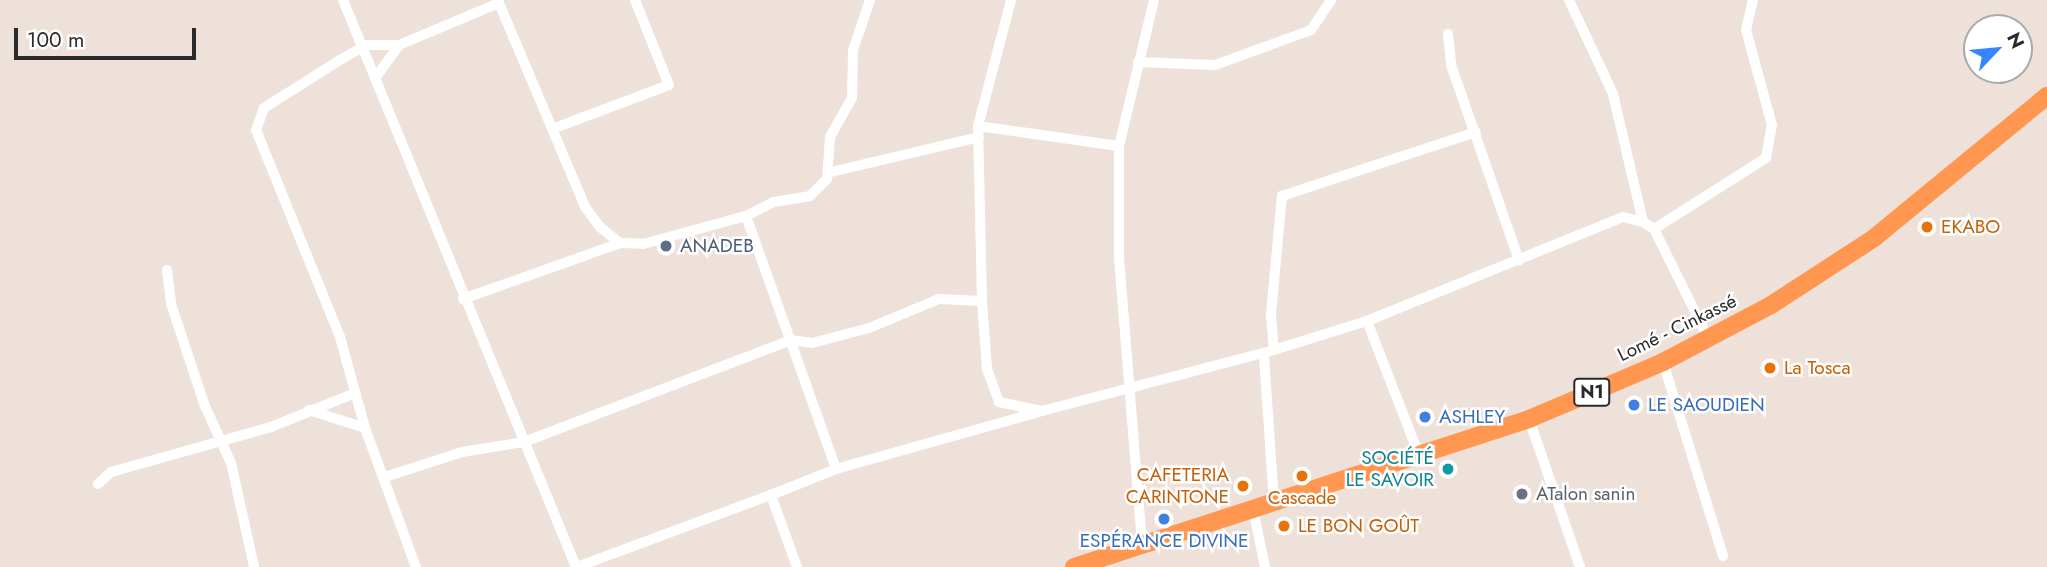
<!DOCTYPE html>
<meta charset="utf-8">
<style>
body{margin:0}
#map{position:relative;width:2047px;height:567px;overflow:hidden;background:#eee1da;font-family:Jost,sans-serif}
div>[style]{position:absolute}
.minor>*{height:10px;margin:-5px;padding:0 5px;transform-origin:5px;border-radius:5px;background:#fff}
.trunk>*{height:18px;margin:-9px;padding:0 9px;transform-origin:9px;border-radius:9px;background:#ff9751}
.dots>*{width:19px;height:19px;translate:-50% -50%;box-sizing:border-box;border:4px solid #fff;border-radius:50%}
span{translate:-50% -50%;white-space:nowrap;text-align:center;line-height:1.15;-webkit-text-stroke:5px #fff;paint-order:stroke}
.shield-label span{padding:2px 5px;background:#fff;border:2px solid;border-radius:5px;-webkit-text-stroke-width:0}
.shield-label{font-size:18px;color:#2a2a2a;font-weight:700}
.food-label{font-size:19px;color:#c56008}
.left{translate:0 -50%;text-align:left}
.right{translate:-100% -50%;text-align:right}
.service-label{font-size:19px;color:#4e5e75}
.street-label{font-size:19px;color:#2a2a2a}
.shop-label{font-size:19px;color:#366cbe}
.culture-label{font-size:19px;color:#0d838f}
.worship-label{font-size:19px;color:#5b616d}
.north{position:absolute;left:1963px;top:14px;width:70px;height:70px;box-sizing:border-box;background:#fff;border:2px solid #aaa;border-radius:50%;rotate:64deg;font-size:19px;font-weight:700;line-height:28px;text-align:center;color:#2a2a2a}
.north::after{content:'';display:block;margin:auto;width:24px;height:32px;background:#3684ff;clip-path:polygon(50% 0,100% 100%,50% 72%,0 100%)}
.scale{position:absolute;left:14px;top:28px;width:182px;height:32px;box-sizing:border-box;border:4px solid #2a2a2a;border-top:0;padding-left:9px;font-size:21px;line-height:24px;white-space:nowrap;color:#2a2a2a;-webkit-text-stroke:5px #fff;paint-order:stroke}
</style>
<div id="map">
<div class="minor">
<div style="left:343px;top:0;width:613px;rotate:67.66deg"></div>
<div style="left:1569px;top:0;width:104px;rotate:64.9deg"></div>
<div style="left:1613px;top:94px;width:131px;rotate:76.8deg"></div>
<div style="left:1643px;top:222px;width:13px;rotate:32deg"></div>
<div style="left:1654px;top:229px;width:122px;rotate:63.6deg"></div>
<div style="left:1448px;top:34px;width:31px;rotate:84deg"></div>
<div style="left:1451px;top:65px;width:207px;rotate:70.8deg"></div>
<div style="left:399px;top:45px;width:33px;rotate:180deg"></div>
<div style="left:366px;top:45px;width:30px;rotate:150deg"></div>
<div style="left:340px;top:60px;width:90px;rotate:147.7deg"></div>
<div style="left:264px;top:108px;width:23px;rotate:110deg"></div>
<div style="left:256px;top:130px;width:223px;rotate:67.9deg"></div>
<div style="left:340px;top:337px;width:94px;rotate:74.6deg"></div>
<div style="left:365px;top:428px;width:148px;rotate:69.9deg"></div>
<div style="left:1138px;top:62px;width:77px;rotate:2.2deg"></div>
<div style="left:1215px;top:65px;width:102px;rotate:-20deg"></div>
<div style="left:1311px;top:30px;width:36px;rotate:-56deg"></div>
<div style="left:376px;top:77px;width:39px;rotate:-54deg"></div>
<div style="left:399px;top:45px;width:108px;rotate:-22.8deg"></div>
<div style="left:499px;top:3px;width:221px;rotate:67.1deg"></div>
<div style="left:585px;top:207px;width:25px;rotate:53deg"></div>
<div style="left:600px;top:227px;width:26px;rotate:39deg"></div>
<div style="left:620px;top:243px;width:23px;rotate:2deg"></div>
<div style="left:643px;top:244px;width:107px;rotate:-15.2deg"></div>
<div style="left:746px;top:216px;width:269px;rotate:70.4deg"></div>
<div style="left:978px;top:126px;width:142px;rotate:8.1deg"></div>
<div style="left:552px;top:129px;width:125px;rotate:-20.6deg"></div>
<div style="left:669px;top:85px;width:92px;rotate:-111.8deg"></div>
<div style="left:831px;top:172px;width:152px;rotate:-13.3deg"></div>
<div style="left:746px;top:216px;width:30px;rotate:-27deg"></div>
<div style="left:773px;top:202px;width:37px;rotate:-9deg"></div>
<div style="left:810px;top:196px;width:24px;rotate:-45deg"></div>
<div style="left:827px;top:179px;width:42px;rotate:-85.9deg"></div>
<div style="left:830px;top:137px;width:45px;rotate:-60.6deg"></div>
<div style="left:852px;top:98px;width:48px;rotate:-88.8deg"></div>
<div style="left:853px;top:50px;width:53px;rotate:-71.2deg"></div>
<div style="left:1654px;top:229px;width:133px;rotate:-32.4deg"></div>
<div style="left:1766px;top:158px;width:34px;rotate:-80deg"></div>
<div style="left:1772px;top:125px;width:98px;rotate:-105.3deg"></div>
<div style="left:1746px;top:30px;width:31px;rotate:-77deg"></div>
<div style="left:167px;top:270px;width:34px;rotate:83deg"></div>
<div style="left:171px;top:304px;width:108px;rotate:71.6deg"></div>
<div style="left:205px;top:406px;width:63px;rotate:65.5deg"></div>
<div style="left:231px;top:463px;width:107px;rotate:77.5deg"></div>
<div style="left:463px;top:299px;width:167px;rotate:-19.6deg"></div>
<div style="left:982px;top:301px;width:175px;rotate:-91.3deg"></div>
<div style="left:978px;top:126px;width:130px;rotate:-75.3deg"></div>
<div style="left:1367px;top:321px;width:97px;rotate:162.7deg"></div>
<div style="left:1274px;top:350px;width:36px;rotate:-95deg"></div>
<div style="left:1271px;top:314px;width:119px;rotate:-84.7deg"></div>
<div style="left:1282px;top:196px;width:204px;rotate:-18.3deg"></div>
<div style="left:1264px;top:356px;width:145px;rotate:86.1deg"></div>
<div style="left:1663px;top:362px;width:203px;rotate:72.8deg"></div>
<div style="left:309px;top:410px;width:59px;rotate:17.8deg"></div>
<div style="left:1529px;top:419px;width:157px;rotate:71deg"></div>
<div style="left:1419px;top:455px;width:144px;rotate:-111.2deg"></div>
<div style="left:1367px;top:321px;width:276px;rotate:-22.1deg"></div>
<div style="left:1623px;top:217px;width:21px;rotate:14deg"></div>
<div style="left:385px;top:477px;width:81px;rotate:-18deg"></div>
<div style="left:462px;top:452px;width:63px;rotate:-9.2deg"></div>
<div style="left:524px;top:442px;width:286px;rotate:-20.9deg"></div>
<div style="left:791px;top:340px;width:21px;rotate:8deg"></div>
<div style="left:812px;top:343px;width:59px;rotate:-14.7deg"></div>
<div style="left:869px;top:328px;width:76px;rotate:-22.5deg"></div>
<div style="left:939px;top:299px;width:43px;rotate:2.7deg"></div>
<div style="left:982px;top:301px;width:68px;rotate:85.8deg"></div>
<div style="left:987px;top:369px;width:35px;rotate:70deg"></div>
<div style="left:999px;top:402px;width:44px;rotate:11.8deg"></div>
<div style="left:1042px;top:411px;width:240px;rotate:-14.7deg"></div>
<div style="left:98px;top:484px;width:18px;rotate:-43deg"></div>
<div style="left:111px;top:472px;width:166px;rotate:-15.7deg"></div>
<div style="left:271px;top:427px;width:91px;rotate:-22deg"></div>
<div style="left:1253px;top:509px;width:59px;rotate:78.3deg"></div>
<div style="left:1142px;top:544px;width:287px;rotate:-94.6deg"></div>
<div style="left:1119px;top:258px;width:112px;rotate:-90deg"></div>
<div style="left:1119px;top:146px;width:150px;rotate:-76.5deg"></div>
<div style="left:577px;top:567px;width:207px;rotate:-20.4deg"></div>
<div style="left:797px;top:567px;width:77px;rotate:-109.9deg"></div>
<div style="left:771px;top:495px;width:70px;rotate:-21.8deg"></div>
<div style="left:836px;top:469px;width:211px;rotate:-15.7deg"></div>
</div>
<div class="trunk">
<div style="left:1074px;top:567px;width:478px;rotate:-18deg"></div>
<div style="left:1529px;top:419px;width:146px;rotate:-23deg"></div>
<div style="left:1663px;top:362px;width:122px;rotate:-27.8deg"></div>
<div style="left:1771px;top:305px;width:123px;rotate:-33deg"></div>
<div style="left:1874px;top:238px;width:224px;rotate:-39.4deg"></div>
</div>
<div class="dots">
<div style="left:1927px;top:227px;background:#e8710a"></div>
<div style="left:666px;top:246px;background:#5c6f8a"></div>
<div style="left:1770px;top:368px;background:#e8710a"></div>
<div style="left:1634px;top:405px;background:#3f7fe0"></div>
<div style="left:1425px;top:417px;background:#3f7fe0"></div>
<div style="left:1448px;top:469px;background:#0f9aa8"></div>
<div style="left:1302px;top:476px;background:#e8710a"></div>
<div style="left:1243px;top:486px;background:#e8710a"></div>
<div style="left:1522px;top:494px;background:#6b7280"></div>
<div style="left:1164px;top:519px;background:#3f7fe0"></div>
<div style="left:1284px;top:526px;background:#e8710a"></div>
</div>
<div class="shield-label">
<span style="left:1592px;top:392px">N1</span>
</div>
<div class="food-label">
<span class="left" style="left:1941px;top:227px">EKABO</span>
<span class="left" style="left:1784px;top:368px">La Tosca</span>
<span class="right" style="left:1229px;top:486px">CAFETERIA<br>CARINTONE</span>
<span style="left:1302px;top:498px">Cascade</span>
<span class="left" style="left:1298px;top:526px">LE BON GOÛT</span>
</div>
<div class="service-label">
<span class="left" style="left:680px;top:246px">ANADEB</span>
</div>
<div class="street-label">
<span style="left:1677px;top:328px;rotate:-26deg">Lomé - Cinkassé</span>
</div>
<div class="shop-label">
<span class="left" style="left:1648px;top:405px">LE SAOUDIEN</span>
<span class="left" style="left:1439px;top:417px">ASHLEY</span>
<span style="left:1164px;top:541px">ESPÉRANCE DIVINE</span>
</div>
<div class="culture-label">
<span class="right" style="left:1434px;top:469px">SOCIÉTÉ<br>LE SAVOIR</span>
</div>
<div class="worship-label">
<span class="left" style="left:1536px;top:494px">ATalon sanin</span>
</div>
<div class="north">N</div>
<div class="scale">100 m</div>
</div>
